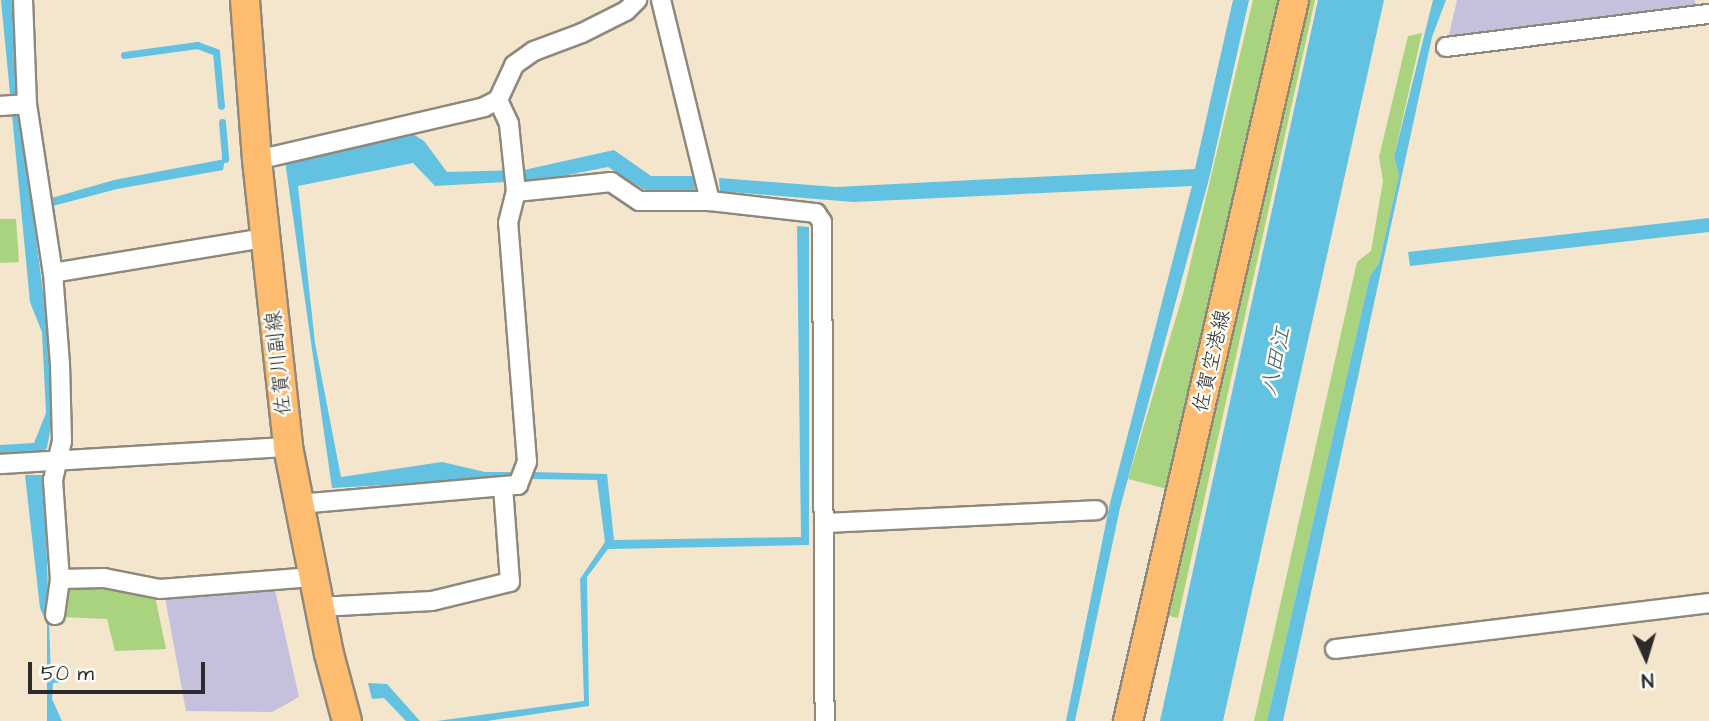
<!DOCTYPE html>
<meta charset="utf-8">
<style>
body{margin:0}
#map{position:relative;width:1709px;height:721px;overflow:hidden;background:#f3e6cc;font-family:"Architects Daughter","Klee One",sans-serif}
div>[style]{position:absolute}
.industrial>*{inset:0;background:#c5c0db}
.green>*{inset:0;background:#a9d37f}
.water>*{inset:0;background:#63c1e1}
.stream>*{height:7px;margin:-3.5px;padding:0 3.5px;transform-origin:3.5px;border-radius:3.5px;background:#63c1e1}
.roads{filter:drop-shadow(2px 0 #8f887c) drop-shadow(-2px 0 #8f887c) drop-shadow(0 2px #8f887c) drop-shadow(0 -2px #8f887c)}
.minor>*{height:18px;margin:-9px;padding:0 9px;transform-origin:9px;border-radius:9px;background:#fff}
.primary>*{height:28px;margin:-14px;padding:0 14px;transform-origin:14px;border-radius:14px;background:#fdbc6f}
span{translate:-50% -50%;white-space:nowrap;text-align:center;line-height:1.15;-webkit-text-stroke:5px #fdfcf7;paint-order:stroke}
.street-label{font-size:21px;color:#2b2b2b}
.water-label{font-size:23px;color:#3f606b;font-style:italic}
.north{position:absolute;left:1611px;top:623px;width:70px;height:70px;-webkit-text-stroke:5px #fdfcf7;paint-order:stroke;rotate:176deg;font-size:19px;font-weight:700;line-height:28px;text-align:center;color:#2b2b2b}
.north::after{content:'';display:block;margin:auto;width:24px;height:32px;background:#2b2b2b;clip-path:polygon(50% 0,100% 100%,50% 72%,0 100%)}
.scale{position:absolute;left:28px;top:662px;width:177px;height:32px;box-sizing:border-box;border:4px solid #2b2b2b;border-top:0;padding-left:9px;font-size:21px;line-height:24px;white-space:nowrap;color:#2b2b2b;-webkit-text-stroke:5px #fdfcf7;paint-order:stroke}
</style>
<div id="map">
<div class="industrial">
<div style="clip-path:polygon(1457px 0,1694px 0,1697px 5px,1448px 39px)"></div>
<div style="clip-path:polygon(273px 581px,299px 697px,272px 712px,186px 711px,164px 592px)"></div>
</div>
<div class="green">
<div style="clip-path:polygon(1253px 0,1278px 0,1171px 490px,1128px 479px,1183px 294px)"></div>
<div style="clip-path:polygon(1301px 0,1315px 0,1178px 618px,1165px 615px)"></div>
<div style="clip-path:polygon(1422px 33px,1394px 157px,1399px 175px,1379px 263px,1370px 276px,1267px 721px,1254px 721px,1357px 262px,1371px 251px,1383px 181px,1379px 157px,1408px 36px)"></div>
<div style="clip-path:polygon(0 219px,16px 219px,19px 262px,0 263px)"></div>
<div style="clip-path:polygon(101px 586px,155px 596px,166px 649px,115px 651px,107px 619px,63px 617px,64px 588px)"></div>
</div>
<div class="water">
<div style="clip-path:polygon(1px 0,14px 0,20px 115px,48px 330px,53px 415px,47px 448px,41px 454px,0 455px,0 445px,34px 443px,46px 413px,42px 332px,30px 302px)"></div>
<div style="clip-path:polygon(1233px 0,1249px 0,1210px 175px,1120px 508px,1075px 721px,1066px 721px,1110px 503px,1192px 186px,853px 202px,720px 191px,719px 178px,836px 187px,1195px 169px)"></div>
<div style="clip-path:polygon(1318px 0,1384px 0,1223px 721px,1160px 721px)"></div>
<div style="clip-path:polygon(1433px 0,1446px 0,1432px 37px,1283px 721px,1267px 721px,1370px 276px,1379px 263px,1399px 175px,1394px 157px)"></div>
<div style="clip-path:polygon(408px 131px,424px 141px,447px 172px,524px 170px,614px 150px,651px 176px,693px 176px,695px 190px,645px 190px,608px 167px,542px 180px,435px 186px,413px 163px,298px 186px,315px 343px,341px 477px,442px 462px,485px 472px,513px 472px,511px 478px,332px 488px,285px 161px)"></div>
<div style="clip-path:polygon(225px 159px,223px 170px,117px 189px,49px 207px,48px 199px,114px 180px)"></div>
<div style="clip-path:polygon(1709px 218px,1709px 232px,1410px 266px,1408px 252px)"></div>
<div style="clip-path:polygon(797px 226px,809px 227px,809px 545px,608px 549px,587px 577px,589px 706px,487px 721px,437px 721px,584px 701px,580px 579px,605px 542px,597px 480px,531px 479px,532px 472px,607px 474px,614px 540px,801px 537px)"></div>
<div style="clip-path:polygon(25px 475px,44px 475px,51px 678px,63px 678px,63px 682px,53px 683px,52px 699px,62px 721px,47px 721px,47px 624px,40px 608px)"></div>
<div style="clip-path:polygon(368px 683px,387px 684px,420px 721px,406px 721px,384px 698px,372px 699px)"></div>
</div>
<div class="stream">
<div style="left:124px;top:55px;width:74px;rotate:-7.8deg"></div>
<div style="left:197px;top:45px;width:20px;rotate:20deg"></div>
<div style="left:216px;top:52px;width:54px;rotate:84.7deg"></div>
<div style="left:222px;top:122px;width:37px;rotate:85deg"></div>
</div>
<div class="roads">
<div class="minor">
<div style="left:23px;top:0;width:104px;rotate:87.8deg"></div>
<div style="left:27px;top:104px;width:171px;rotate:81.3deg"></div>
<div style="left:53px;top:273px;width:91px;rotate:85.6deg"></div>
<div style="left:60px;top:364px;width:77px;rotate:88.5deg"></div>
<div style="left:62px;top:441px;width:40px;rotate:103deg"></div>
<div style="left:53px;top:480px;width:99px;rotate:86deg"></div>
<div style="left:60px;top:579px;width:44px;rotate:-1.3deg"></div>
<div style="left:104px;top:578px;width:57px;rotate:11.1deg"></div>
<div style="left:160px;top:589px;width:153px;rotate:-4.5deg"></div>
<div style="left:661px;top:0;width:207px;rotate:76.3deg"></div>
<div style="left:710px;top:201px;width:107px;rotate:6.5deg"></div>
<div style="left:816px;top:213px;width:11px;rotate:56deg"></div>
<div style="left:822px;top:222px;width:499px;rotate:89.7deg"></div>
<div style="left:1446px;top:47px;width:265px;rotate:-7.2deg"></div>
<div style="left:498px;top:100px;width:26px;rotate:65deg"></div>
<div style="left:509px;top:124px;width:68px;rotate:84.1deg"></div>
<div style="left:0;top:106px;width:27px;rotate:-4deg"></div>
<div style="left:257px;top:160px;width:233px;rotate:-13.1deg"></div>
<div style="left:484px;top:107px;width:16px;rotate:-27deg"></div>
<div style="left:498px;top:100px;width:38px;rotate:-65deg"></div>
<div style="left:514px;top:65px;width:24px;rotate:-35deg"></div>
<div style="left:534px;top:51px;width:51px;rotate:-20.6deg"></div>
<div style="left:582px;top:33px;width:49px;rotate:-26.6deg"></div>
<div style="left:626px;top:11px;width:16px;rotate:-45deg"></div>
<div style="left:53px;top:273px;width:215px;rotate:-9.4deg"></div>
<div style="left:0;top:464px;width:289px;rotate:-3.4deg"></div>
<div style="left:299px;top:504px;width:220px;rotate:-5deg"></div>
<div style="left:518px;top:485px;width:25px;rotate:-69deg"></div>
<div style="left:527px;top:462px;width:240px;rotate:-94.5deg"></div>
<div style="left:508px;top:223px;width:32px;rotate:-76deg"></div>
<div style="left:516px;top:192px;width:96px;rotate:-6deg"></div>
<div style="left:611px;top:182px;width:34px;rotate:34deg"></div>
<div style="left:639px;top:201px;width:71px"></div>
<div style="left:824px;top:523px;width:273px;rotate:-2.7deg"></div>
<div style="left:319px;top:607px;width:113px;rotate:-3deg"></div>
<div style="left:432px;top:601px;width:80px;rotate:-13.7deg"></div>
<div style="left:510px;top:582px;width:96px;rotate:-94.2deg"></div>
<div style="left:55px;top:615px;width:36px;rotate:-82deg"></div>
<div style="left:1335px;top:649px;width:377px;rotate:-7deg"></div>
</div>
<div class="primary">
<div style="left:245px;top:0;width:160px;rotate:85.7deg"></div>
<div style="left:257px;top:160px;width:289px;rotate:83.8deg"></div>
<div style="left:288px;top:447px;width:211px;rotate:78.8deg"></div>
<div style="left:329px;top:654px;width:69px;rotate:75deg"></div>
<div style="left:1128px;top:721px;width:740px;rotate:-77.03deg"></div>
</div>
</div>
<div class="street-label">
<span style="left:1212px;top:361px;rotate:-77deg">佐賀空港線</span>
<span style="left:279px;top:363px;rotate:-96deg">佐賀川副線</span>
</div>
<div class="water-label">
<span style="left:1276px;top:361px;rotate:-77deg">八田江</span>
</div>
<div class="north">N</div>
<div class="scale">50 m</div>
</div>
